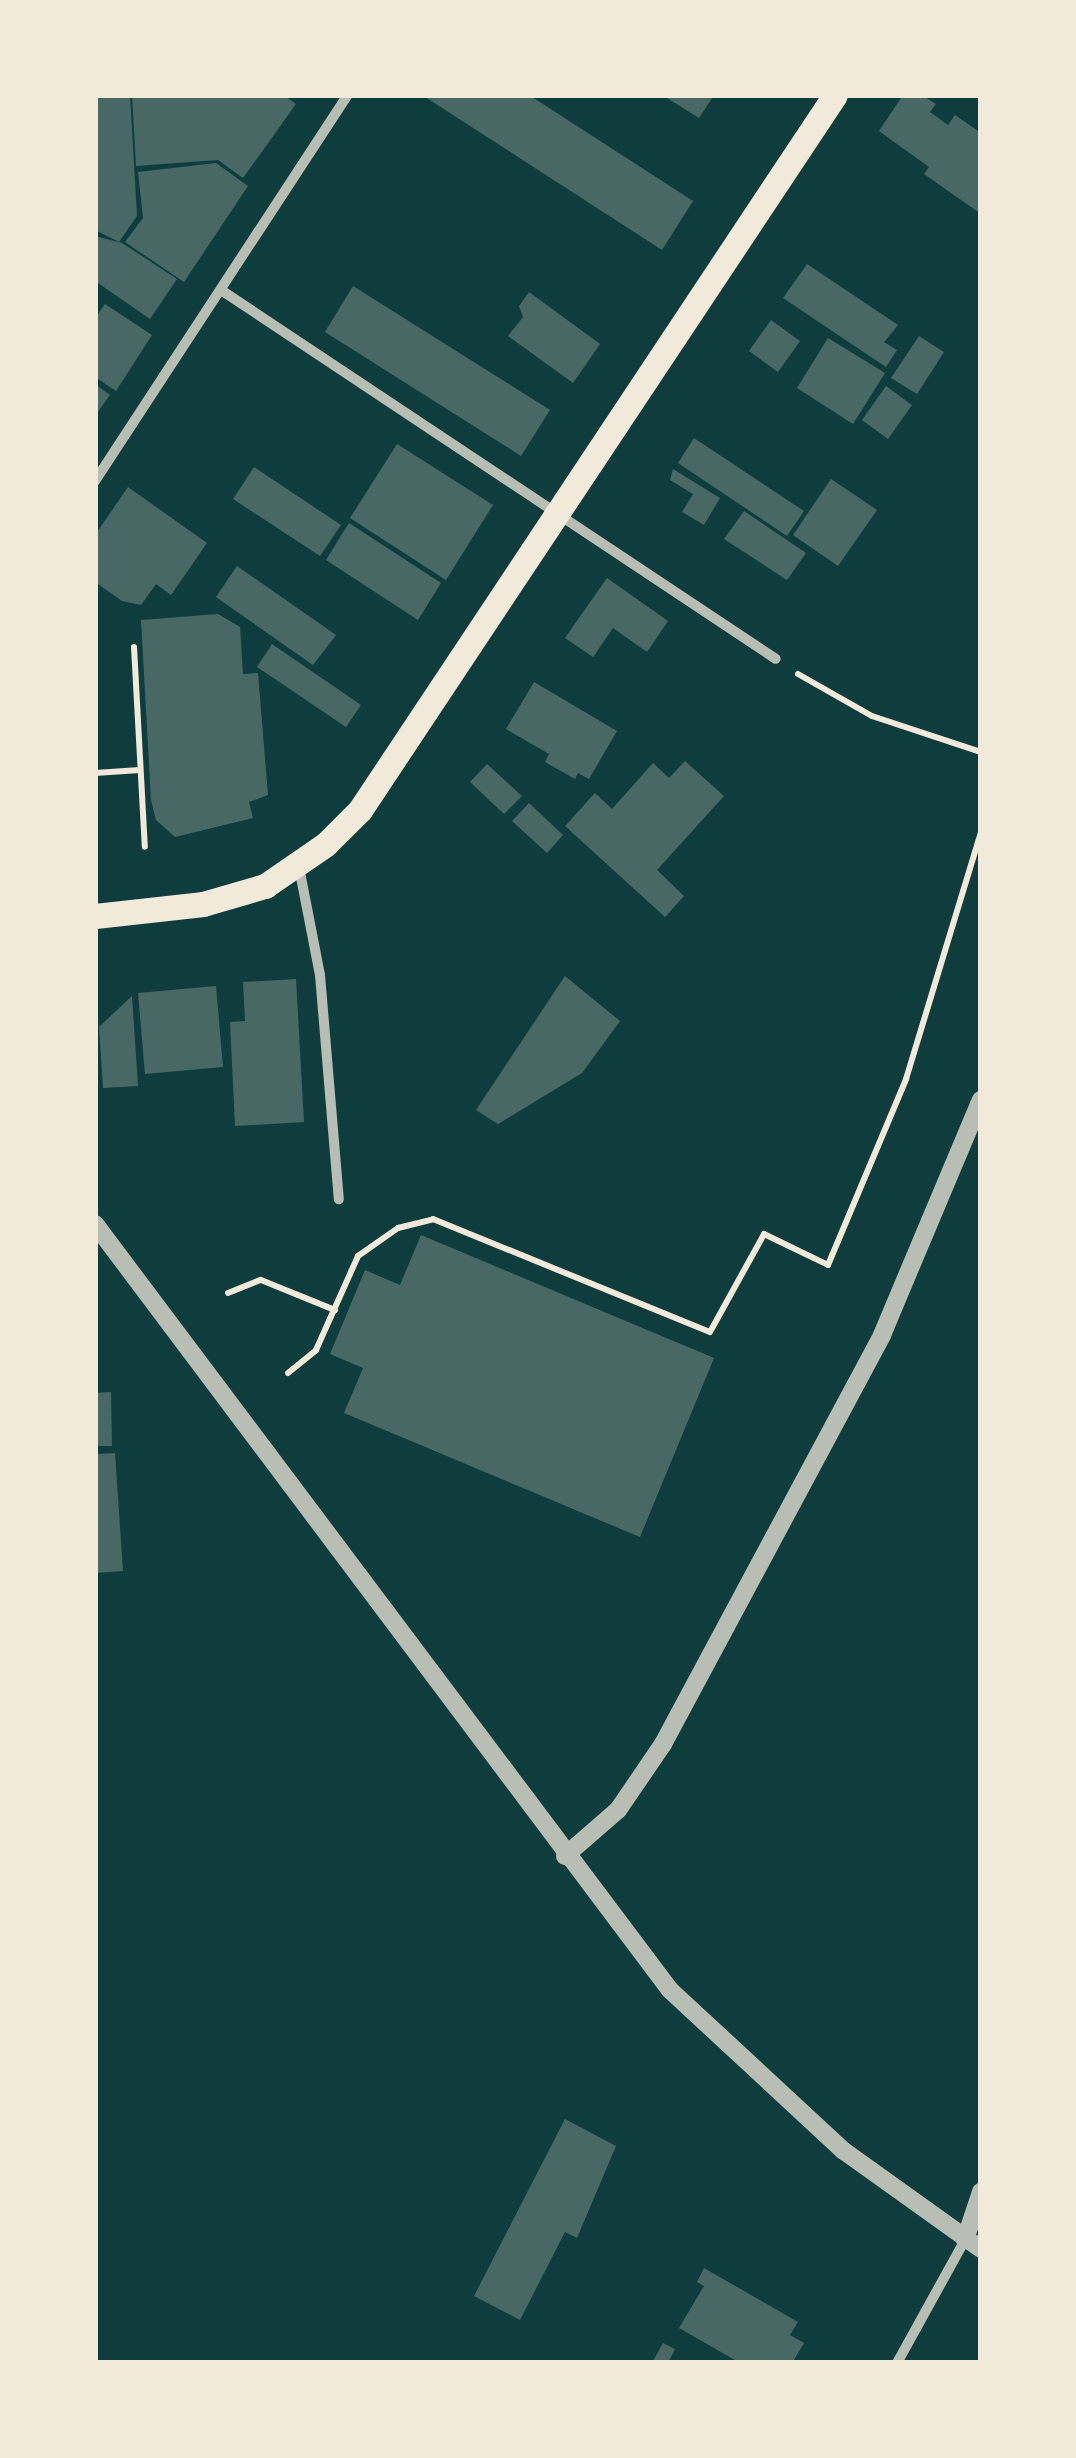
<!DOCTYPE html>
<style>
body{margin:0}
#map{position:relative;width:1076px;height:2458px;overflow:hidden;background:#0f3d3e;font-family:"Public Sans",sans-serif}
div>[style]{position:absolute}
.building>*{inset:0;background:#486865}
.path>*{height:6px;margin:-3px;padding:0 3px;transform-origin:3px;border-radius:3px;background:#f1e9da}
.minor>*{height:10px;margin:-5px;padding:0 5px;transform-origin:5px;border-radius:5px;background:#b8beb3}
.tertiary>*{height:18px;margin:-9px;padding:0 9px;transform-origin:9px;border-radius:9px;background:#b8beb3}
.primary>*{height:25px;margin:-12.5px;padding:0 12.5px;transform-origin:12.5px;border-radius:12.5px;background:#f1e9da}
span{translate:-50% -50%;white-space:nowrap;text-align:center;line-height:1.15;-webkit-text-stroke:10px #f1e9da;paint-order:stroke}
.frame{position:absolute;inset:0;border:98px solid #f1e9da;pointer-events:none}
</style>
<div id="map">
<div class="building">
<div style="clip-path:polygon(95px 95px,130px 95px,137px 216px,119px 242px,95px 230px)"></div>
<div style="clip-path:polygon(132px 95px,283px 95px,296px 104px,243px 178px,218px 160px,136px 166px)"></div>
<div style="clip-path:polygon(422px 95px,529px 95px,693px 201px,662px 250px)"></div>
<div style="clip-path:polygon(662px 95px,714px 95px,699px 118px)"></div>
<div style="clip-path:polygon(903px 95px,922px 95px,936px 104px,930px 112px,948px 125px,955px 115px,981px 133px,981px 214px,924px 174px,929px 167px,879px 131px)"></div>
<div style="clip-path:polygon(216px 163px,248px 186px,184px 282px,125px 242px,143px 218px,138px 172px)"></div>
<div style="clip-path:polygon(95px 236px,122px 243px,177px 279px,150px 319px,95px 281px)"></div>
<div style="clip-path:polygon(807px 264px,898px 325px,884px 342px,897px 350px,886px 367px,783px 298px)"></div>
<div style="clip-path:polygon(353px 286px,550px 410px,521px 456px,325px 332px)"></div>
<div style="clip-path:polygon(529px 292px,600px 344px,573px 383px,508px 336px,523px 317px,519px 306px)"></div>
<div style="clip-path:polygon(105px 304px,152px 335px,116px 391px,95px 377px,95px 318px)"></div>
<div style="clip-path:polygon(771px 320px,800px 341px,778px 372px,749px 351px)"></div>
<div style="clip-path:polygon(919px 336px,944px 352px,917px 394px,891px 378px)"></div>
<div style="clip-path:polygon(828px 338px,885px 373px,853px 424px,797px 388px)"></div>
<div style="clip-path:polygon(95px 384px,110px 395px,95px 416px)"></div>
<div style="clip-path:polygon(886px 386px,912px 405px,888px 439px,862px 420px)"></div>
<div style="clip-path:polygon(694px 438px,804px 511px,787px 536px,678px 463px)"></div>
<div style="clip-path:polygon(397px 444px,493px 505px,446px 580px,350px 518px)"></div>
<div style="clip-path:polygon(254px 467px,341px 525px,320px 556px,233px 499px)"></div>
<div style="clip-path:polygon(673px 469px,720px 498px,704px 525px,682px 512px,693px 494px,670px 480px)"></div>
<div style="clip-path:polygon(831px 479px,877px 510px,838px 566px,793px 535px)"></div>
<div style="clip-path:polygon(128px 487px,207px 543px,171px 595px,156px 584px,141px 605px,122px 601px,95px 582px,95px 535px)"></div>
<div style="clip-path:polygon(744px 511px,806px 553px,787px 580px,724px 539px)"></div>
<div style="clip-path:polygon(349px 523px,441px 583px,418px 620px,326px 560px)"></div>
<div style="clip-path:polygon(237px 566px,336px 635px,313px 665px,216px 597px)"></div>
<div style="clip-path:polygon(607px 578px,668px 621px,647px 652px,613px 628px,593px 657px,565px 638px)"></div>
<div style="clip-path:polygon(218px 614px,240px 627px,243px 674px,258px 673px,268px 795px,249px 802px,253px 818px,175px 837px,156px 820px,151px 800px,141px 620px)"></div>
<div style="clip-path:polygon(272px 644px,361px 705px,346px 727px,257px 667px)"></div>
<div style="clip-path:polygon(534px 682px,617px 731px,589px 779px,578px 773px,575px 779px,545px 762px,549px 754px,506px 729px)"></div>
<div style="clip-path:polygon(685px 761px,724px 796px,657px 870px,684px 896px,665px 917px,565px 826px,595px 793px,612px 809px,653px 763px,669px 778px)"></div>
<div style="clip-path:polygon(487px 764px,522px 796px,504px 814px,470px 782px)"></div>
<div style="clip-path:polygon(529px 803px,563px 835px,547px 853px,512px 821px)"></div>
<div style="clip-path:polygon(565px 976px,620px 1021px,582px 1073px,498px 1124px,476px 1110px)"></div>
<div style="clip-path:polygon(296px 979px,304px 1122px,235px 1126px,230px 1022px,245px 1021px,243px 982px)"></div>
<div style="clip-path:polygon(216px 986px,223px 1067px,145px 1074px,138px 993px)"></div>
<div style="clip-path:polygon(132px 996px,138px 1086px,103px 1088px,99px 1027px)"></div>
<div style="clip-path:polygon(421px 1235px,714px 1358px,640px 1537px,344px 1413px,363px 1368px,330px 1354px,365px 1270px,400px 1285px)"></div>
<div style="clip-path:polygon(111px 1392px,112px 1446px,95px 1446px,95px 1393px)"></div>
<div style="clip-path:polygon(115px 1453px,123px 1571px,95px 1573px,95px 1454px)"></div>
<div style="clip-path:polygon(565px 2119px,616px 2146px,577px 2238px,565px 2232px,520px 2320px,474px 2296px)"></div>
<div style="clip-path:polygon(704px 2268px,798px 2322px,790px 2335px,804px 2343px,792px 2363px,740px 2363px,679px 2328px,704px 2286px,697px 2282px)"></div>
<div style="clip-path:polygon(663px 2343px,675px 2349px,668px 2363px,652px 2363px)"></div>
</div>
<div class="path">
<div style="left:134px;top:647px;width:200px;rotate:86.9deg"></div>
<div style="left:798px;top:674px;width:85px;rotate:29.6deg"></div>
<div style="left:872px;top:716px;width:115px;rotate:18.3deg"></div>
<div style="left:95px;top:773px;width:45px;rotate:-3.8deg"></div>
<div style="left:228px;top:1293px;width:35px;rotate:-22deg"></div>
<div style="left:261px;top:1280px;width:80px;rotate:22.1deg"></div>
<div style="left:288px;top:1373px;width:36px;rotate:-39deg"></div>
<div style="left:316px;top:1350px;width:103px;rotate:-65.9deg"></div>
<div style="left:358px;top:1256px;width:49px;rotate:-35deg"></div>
<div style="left:398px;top:1228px;width:36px;rotate:-14deg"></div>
<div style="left:433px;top:1219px;width:299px;rotate:22.2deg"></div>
<div style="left:710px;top:1332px;width:112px;rotate:-61.1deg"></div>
<div style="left:764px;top:1234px;width:71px;rotate:25.8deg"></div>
<div style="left:828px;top:1265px;width:202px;rotate:-67.2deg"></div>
<div style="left:906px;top:1079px;width:258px;rotate:-73.1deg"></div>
</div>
<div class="minor">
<div style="left:221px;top:290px;width:666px;rotate:33.62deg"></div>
<div style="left:95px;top:481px;width:462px;rotate:-56.8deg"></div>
<div style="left:299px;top:867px;width:110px;rotate:79deg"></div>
<div style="left:320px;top:975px;width:225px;rotate:85.2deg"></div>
<div style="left:897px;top:2363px;width:141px;rotate:-61.1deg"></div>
</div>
<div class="tertiary">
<div style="left:95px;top:1224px;width:958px;rotate:53.11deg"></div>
<div style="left:670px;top:1990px;width:237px;rotate:42.8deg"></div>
<div style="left:844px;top:2151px;width:168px;rotate:35.6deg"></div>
<div style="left:565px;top:1856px;width:70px;rotate:-41deg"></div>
<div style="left:618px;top:1810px;width:80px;rotate:-55.7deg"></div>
<div style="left:663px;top:1744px;width:464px;rotate:-61.8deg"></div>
<div style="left:882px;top:1335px;width:255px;rotate:-67.2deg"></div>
<div style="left:965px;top:2240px;width:51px;rotate:-71.6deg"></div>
</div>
<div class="primary">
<div style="left:95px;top:916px;width:109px;rotate:-6.3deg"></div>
<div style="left:203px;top:904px;width:65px;rotate:-16.2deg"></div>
<div style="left:265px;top:886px;width:74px;rotate:-34.5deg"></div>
<div style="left:326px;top:844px;width:48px;rotate:-45deg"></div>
<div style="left:360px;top:810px;width:858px;rotate:-56.4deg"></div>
</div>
<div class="frame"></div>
</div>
